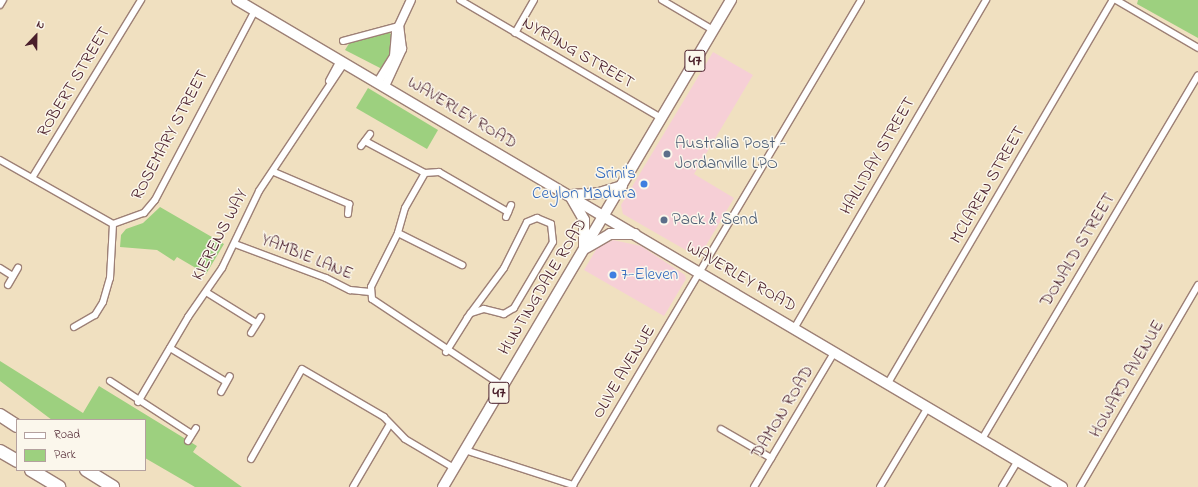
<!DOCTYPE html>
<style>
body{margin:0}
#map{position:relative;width:1198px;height:487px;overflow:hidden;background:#f0e0c0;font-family:"Indie Flower",sans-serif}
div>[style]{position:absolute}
.built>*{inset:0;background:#f6cfd6}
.green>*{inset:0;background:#9dd07f}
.roads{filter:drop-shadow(1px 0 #9d8076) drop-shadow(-1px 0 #9d8076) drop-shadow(0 1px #9d8076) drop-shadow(0 -1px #9d8076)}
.minor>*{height:6px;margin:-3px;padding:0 3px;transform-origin:3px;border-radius:3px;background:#fff}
.tertiary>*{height:8px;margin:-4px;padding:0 4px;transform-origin:4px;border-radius:4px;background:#fff}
.primary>*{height:10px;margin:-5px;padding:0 5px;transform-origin:5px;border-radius:5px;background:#fff}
.motorway>*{height:12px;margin:-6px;padding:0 6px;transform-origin:6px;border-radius:6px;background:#fff}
.dots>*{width:11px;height:11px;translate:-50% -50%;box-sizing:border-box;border:2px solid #fbf7ec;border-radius:50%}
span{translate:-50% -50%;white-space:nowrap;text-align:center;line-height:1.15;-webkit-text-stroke:3px #fbf7ec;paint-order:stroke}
.shield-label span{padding:1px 3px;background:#fbf7ec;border:1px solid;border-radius:3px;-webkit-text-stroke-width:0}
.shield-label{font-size:16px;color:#4a1f2b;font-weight:700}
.street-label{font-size:17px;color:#4a1f2b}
.service-label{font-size:17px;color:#4e5e75}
.left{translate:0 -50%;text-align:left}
.shop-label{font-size:17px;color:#366cbe}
.right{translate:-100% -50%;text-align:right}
.legend{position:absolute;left:16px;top:419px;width:130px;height:52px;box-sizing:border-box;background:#fbf7ec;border:1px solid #b4a19f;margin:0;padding:5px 7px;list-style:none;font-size:12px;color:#4a1f2b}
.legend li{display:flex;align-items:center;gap:8px;height:20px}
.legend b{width:20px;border:1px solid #b4a19f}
.north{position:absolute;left:16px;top:16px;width:40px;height:40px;-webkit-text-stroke:3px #fbf7ec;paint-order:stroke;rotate:22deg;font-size:11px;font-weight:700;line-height:16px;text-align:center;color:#4a1f2b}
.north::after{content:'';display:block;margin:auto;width:14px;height:18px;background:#4a1f2b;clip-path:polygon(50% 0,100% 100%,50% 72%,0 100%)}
</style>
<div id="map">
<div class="built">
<div style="clip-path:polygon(713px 52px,753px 75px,694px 174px,734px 198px,701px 254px,696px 256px,623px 214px,621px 205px)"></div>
<div style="clip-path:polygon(613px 240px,641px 246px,685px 275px,686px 279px,664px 316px,584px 270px,597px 248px)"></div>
</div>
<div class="green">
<div style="clip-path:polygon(1138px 0,1198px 0,1198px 38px,1137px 4px)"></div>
<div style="clip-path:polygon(387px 31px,392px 35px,391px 55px,382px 69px,345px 50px,350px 42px)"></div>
<div style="clip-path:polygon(368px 88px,438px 130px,427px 149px,356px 108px)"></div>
<div style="clip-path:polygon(160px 207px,224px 244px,206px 274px,177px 257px,174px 261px,157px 250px,120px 247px,121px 235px,126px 229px,143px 223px)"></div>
<div style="clip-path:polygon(0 361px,83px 413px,99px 386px,197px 446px,193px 452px,242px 487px,195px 487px,145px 458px,145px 420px,52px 420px,0 381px)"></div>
</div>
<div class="roads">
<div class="minor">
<div style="left:460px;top:0;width:233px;rotate:30.4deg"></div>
<div style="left:662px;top:0;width:59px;rotate:30.5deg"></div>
<div style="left:1116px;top:0;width:95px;rotate:30.3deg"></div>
<div style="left:0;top:5px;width:6px;rotate:-59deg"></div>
<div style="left:515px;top:33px;width:38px;rotate:-60deg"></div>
<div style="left:343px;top:41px;width:58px;rotate:-15deg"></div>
<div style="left:329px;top:81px;width:24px;rotate:-62deg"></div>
<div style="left:365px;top:141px;width:68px;rotate:28.1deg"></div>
<div style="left:425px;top:173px;width:14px;rotate:-4deg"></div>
<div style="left:439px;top:172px;width:80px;rotate:30.1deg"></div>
<div style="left:361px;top:146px;width:15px;rotate:-53deg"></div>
<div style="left:0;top:160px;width:130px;rotate:29.5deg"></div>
<div style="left:113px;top:224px;width:33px;rotate:-20deg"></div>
<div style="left:144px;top:213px;width:17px;rotate:-50deg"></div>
<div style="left:155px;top:200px;width:215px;rotate:-62.2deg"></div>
<div style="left:274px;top:172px;width:82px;rotate:23.1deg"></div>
<div style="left:349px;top:204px;width:10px;rotate:96deg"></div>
<div style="left:425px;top:173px;width:40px;rotate:119.7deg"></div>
<div style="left:405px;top:208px;width:26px;rotate:106deg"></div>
<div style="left:398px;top:233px;width:60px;rotate:116.6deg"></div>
<div style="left:371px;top:287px;width:12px;rotate:85deg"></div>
<div style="left:372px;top:299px;width:157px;rotate:33.6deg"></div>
<div style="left:32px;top:178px;width:209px;rotate:-58.5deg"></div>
<div style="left:506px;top:217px;width:13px;rotate:-67deg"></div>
<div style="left:398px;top:233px;width:72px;rotate:26.6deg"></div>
<div style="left:235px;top:244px;width:97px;rotate:20.5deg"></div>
<div style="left:326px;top:278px;width:27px;rotate:27deg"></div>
<div style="left:350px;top:290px;width:20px;rotate:6deg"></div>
<div style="left:0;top:268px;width:15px;rotate:32deg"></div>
<div style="left:8px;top:285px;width:20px;rotate:-60deg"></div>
<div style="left:206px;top:292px;width:59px;rotate:31.8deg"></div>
<div style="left:74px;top:327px;width:24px;rotate:-30deg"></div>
<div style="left:95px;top:315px;width:15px;rotate:-58deg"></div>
<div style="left:103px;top:302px;width:25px;rotate:-74deg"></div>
<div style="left:110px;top:278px;width:54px;rotate:-86.8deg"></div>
<div style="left:795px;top:327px;width:379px;rotate:-59.7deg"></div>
<div style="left:251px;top:333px;width:19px;rotate:-58deg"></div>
<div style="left:170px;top:348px;width:64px;rotate:31deg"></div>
<div style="left:446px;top:352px;width:40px;rotate:-58deg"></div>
<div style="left:467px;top:318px;width:62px;rotate:-53.5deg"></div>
<div style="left:504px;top:268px;width:51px;rotate:-63.4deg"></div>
<div style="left:527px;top:222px;width:11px;rotate:-22deg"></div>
<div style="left:537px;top:218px;width:15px;rotate:23deg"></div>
<div style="left:551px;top:224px;width:18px;rotate:84deg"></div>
<div style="left:553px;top:242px;width:77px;rotate:120.6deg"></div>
<div style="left:514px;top:308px;width:12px;rotate:149deg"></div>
<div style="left:504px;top:314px;width:21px;rotate:-166deg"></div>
<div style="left:484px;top:309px;width:14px;rotate:163deg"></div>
<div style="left:110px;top:381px;width:95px;rotate:33deg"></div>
<div style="left:888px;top:383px;width:444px;rotate:-59.6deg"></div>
<div style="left:221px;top:392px;width:18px;rotate:-61deg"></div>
<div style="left:138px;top:402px;width:99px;rotate:-59.5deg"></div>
<div style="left:188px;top:317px;width:60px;rotate:-55.2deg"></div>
<div style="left:222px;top:268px;width:85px;rotate:-64.3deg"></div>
<div style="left:259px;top:191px;width:155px;rotate:-56.3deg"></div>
<div style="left:721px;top:429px;width:58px;rotate:30.1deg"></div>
<div style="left:982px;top:439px;width:423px;rotate:-59.3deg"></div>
<div style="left:188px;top:441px;width:15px;rotate:-58deg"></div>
<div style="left:465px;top:450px;width:114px;rotate:18deg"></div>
<div style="left:251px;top:459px;width:103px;rotate:-60.5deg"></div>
<div style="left:302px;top:369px;width:95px;rotate:30.3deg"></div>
<div style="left:384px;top:417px;width:30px;rotate:46deg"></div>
<div style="left:405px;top:439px;width:57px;rotate:30.6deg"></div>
<div style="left:353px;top:487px;width:73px;rotate:-59.6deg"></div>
<div style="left:572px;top:487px;width:566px;rotate:-59.31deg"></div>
<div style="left:754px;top:487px;width:158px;rotate:-59.2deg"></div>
<div style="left:880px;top:487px;width:93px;rotate:-59deg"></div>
<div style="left:1002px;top:487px;width:31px;rotate:-59deg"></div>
<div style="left:1080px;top:487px;width:234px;rotate:-59.7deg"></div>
</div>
<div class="tertiary">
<div style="left:378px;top:82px;width:31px;rotate:-58deg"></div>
<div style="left:394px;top:56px;width:24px;rotate:-85deg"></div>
<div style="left:396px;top:32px;width:35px;rotate:-65deg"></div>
<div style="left:385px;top:86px;width:41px;rotate:-65.3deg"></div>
<div style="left:402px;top:49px;width:23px;rotate:-97deg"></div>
</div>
<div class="primary">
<div style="left:237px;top:0;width:958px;rotate:30.55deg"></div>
<div style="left:572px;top:195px;width:27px;rotate:-4deg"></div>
<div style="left:599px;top:193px;width:24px;rotate:-17deg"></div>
<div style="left:572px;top:199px;width:24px;rotate:60deg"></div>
<div style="left:584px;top:220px;width:27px;rotate:90deg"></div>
<div style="left:586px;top:248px;width:28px;rotate:-30deg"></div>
<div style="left:610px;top:234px;width:25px"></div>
<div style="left:443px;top:487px;width:566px;rotate:-59.4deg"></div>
</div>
<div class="motorway">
<div style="left:0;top:415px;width:20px;rotate:33deg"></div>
<div style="left:0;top:451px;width:20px;rotate:30deg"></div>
<div style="left:31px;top:470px;width:33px;rotate:31deg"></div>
<div style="left:86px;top:470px;width:32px;rotate:32deg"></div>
</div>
</div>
<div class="dots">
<div style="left:667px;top:154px;background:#5c6f8a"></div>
<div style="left:644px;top:184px;background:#3f7fe0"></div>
<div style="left:664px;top:220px;background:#5c6f8a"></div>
<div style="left:613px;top:275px;background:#3f7fe0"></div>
</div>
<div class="shield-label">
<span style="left:695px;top:61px">47</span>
<span style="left:499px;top:393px">47</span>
</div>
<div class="street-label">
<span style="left:578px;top:53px;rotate:30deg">NYRANG STREET</span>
<span style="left:74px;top:82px;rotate:-59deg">ROBERT STREET</span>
<span style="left:462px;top:113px;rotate:31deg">WAVERLEY ROAD</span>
<span style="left:170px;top:135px;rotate:-62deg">ROSEMARY STREET</span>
<span style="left:878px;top:156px;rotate:-60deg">HALLIDAY STREET</span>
<span style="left:988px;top:185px;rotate:-60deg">MCLAREN STREET</span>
<span style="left:220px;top:235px;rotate:-62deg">KIERENS WAY</span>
<span style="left:1078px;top:250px;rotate:-59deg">DONALD STREET</span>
<span style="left:307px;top:257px;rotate:22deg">YAMBIE LANE</span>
<span style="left:741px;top:277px;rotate:30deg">WAVERLEY ROAD</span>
<span style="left:543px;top:287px;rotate:-59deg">HUNTINGDALE ROAD</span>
<span style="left:624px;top:372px;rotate:-59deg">OLIVE AVENUE</span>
<span style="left:1127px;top:379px;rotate:-60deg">HOWARD AVENUE</span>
<span style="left:783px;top:412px;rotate:-59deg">DAMON ROAD</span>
</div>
<div class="service-label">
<span class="left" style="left:675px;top:154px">Australia Post -<br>Jordanville LPO</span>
<span class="left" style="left:672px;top:220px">Pack &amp; Send</span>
</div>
<div class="shop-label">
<span class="right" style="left:636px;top:184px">Srini's<br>Ceylon Madura</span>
<span class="left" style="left:621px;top:275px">7-Eleven</span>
</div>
<ul class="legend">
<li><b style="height:5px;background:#fff"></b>Road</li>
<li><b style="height:11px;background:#9dd07f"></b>Park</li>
</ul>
<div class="north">N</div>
</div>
